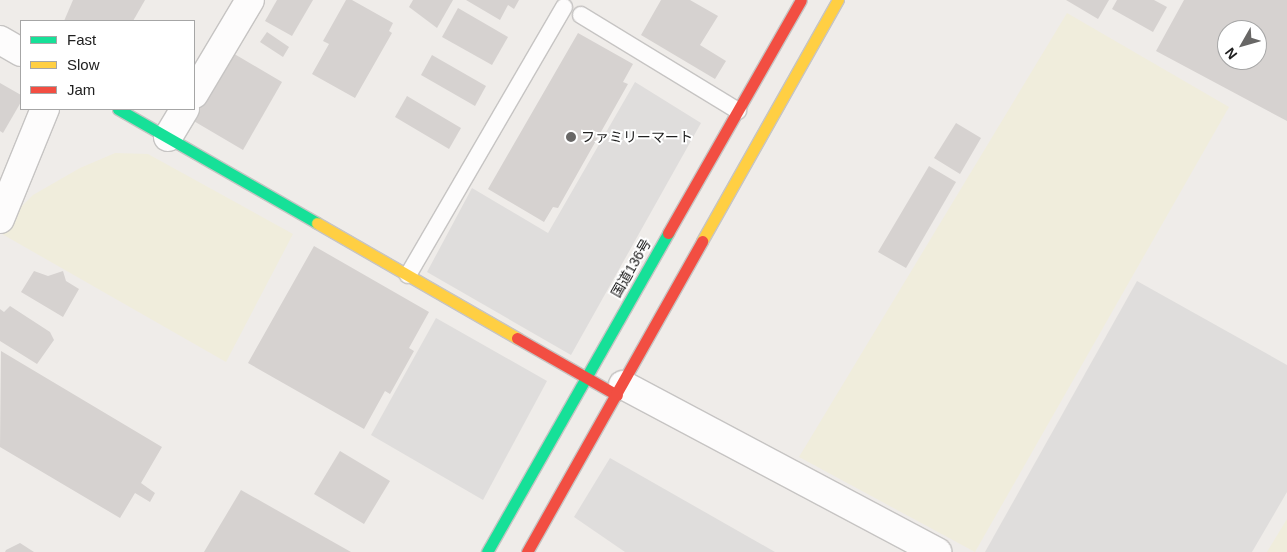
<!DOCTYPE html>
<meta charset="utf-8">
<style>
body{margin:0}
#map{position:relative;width:1287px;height:552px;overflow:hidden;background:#efece9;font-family:Helvetica,"Noto Sans JP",sans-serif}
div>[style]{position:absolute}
.farmland>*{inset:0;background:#f0eddc}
.parking>*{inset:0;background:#dfdddc}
.building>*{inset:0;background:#d6d2d0}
.roads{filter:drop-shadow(1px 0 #c6c4c3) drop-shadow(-1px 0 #c6c4c3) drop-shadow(0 1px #c6c4c3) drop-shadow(0 -1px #c6c4c3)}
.lane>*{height:16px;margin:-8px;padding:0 8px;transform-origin:8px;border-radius:8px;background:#fdfcfc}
.street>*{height:28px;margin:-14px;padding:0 14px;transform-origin:14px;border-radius:14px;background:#fdfcfc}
.fast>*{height:11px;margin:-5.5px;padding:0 5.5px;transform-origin:5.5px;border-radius:5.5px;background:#16e098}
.slow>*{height:11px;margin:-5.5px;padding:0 5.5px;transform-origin:5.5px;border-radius:5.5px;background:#ffcf43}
.jam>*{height:11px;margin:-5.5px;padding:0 5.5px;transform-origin:5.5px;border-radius:5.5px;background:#f24e42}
.dots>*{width:14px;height:14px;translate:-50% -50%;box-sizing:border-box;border:2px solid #fff;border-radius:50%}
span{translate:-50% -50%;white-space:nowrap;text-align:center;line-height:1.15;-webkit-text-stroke:4px #fff;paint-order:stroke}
.poi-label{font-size:14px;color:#202020}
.left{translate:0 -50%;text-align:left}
.street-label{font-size:14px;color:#202020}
.legend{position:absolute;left:20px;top:20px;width:175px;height:90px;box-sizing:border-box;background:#fff;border:1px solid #a6a6a6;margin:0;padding:6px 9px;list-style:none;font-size:15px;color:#202020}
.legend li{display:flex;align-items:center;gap:10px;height:25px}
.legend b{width:25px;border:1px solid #a6a6a6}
.north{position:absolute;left:1217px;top:20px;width:50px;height:50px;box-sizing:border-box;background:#fff;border:1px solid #a6a6a6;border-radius:50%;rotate:232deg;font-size:14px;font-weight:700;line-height:20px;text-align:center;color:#202020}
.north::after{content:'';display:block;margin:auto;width:18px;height:22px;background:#686766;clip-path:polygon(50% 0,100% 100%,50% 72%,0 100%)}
</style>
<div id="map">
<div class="farmland">
<div style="clip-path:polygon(1067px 13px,1229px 107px,975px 552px,799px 457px)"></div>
<div style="clip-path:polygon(115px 153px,148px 154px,293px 234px,226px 362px,2px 234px,16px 212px,33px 195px,80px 168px)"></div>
<div style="clip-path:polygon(1287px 519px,1287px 552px,1267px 552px)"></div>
</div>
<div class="parking">
<div style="clip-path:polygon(635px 82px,701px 123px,571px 355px,427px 272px,472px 188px,548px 233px)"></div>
<div style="clip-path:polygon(1137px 281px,1287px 365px,1287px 492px,1252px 552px,985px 552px)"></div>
<div style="clip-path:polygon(436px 318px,547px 381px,483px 500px,371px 435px)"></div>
<div style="clip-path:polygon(610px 458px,775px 552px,625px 552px,574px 517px)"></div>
</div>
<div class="building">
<div style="clip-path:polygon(73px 0,145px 0,133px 21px,64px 21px)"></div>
<div style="clip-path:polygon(277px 0,313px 0,292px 36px,265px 21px)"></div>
<div style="clip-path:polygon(346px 0,352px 0,393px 23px,389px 31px,392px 33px,355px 98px,312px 74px,329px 44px,323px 41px)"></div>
<div style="clip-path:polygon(413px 0,453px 0,437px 28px,409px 7px)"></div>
<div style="clip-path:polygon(466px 0,519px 0,514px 9px,508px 5px,500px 20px)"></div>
<div style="clip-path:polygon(661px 0,690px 0,718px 16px,700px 45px,726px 61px,715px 79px,641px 35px)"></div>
<div style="clip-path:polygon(1066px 0,1109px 0,1098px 19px)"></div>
<div style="clip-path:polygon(1117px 0,1154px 0,1167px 7px,1153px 32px,1112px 9px)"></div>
<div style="clip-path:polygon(evenodd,1184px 0,1287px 0,1287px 121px,1156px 51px,1184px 0,1227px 30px,1257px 30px,1257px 60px,1227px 60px,1227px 30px)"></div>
<div style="clip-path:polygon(458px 8px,508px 37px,492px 65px,442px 37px)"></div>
<div style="clip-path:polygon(267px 32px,289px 47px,283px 57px,260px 42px)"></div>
<div style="clip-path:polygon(578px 33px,633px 64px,623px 82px,628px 84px,558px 208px,553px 207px,544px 222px,488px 189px)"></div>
<div style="clip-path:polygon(231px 52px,282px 82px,243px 150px,192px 120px)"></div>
<div style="clip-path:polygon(432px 55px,486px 86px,475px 106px,421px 75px)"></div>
<div style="clip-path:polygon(0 83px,21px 95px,21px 102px,3px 133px,0 131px)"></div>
<div style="clip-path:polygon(407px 96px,461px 128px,449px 149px,395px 117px)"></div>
<div style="clip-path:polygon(956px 123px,981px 138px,960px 174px,934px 158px)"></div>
<div style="clip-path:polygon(929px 166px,956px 182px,906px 268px,878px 252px)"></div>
<div style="clip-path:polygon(314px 246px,429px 312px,409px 348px,414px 351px,390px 394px,385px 391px,364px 429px,248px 363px)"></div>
<div style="clip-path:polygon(34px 271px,48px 276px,63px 271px,66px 281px,79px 289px,63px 317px,21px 292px)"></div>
<div style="clip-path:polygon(10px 306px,50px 332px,54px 340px,37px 364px,0 341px,0 309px,4px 312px)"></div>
<div style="clip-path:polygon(1px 351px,162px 447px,141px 483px,155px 493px,150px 502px,135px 493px,120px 518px,0 447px)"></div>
<div style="clip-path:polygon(340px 451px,390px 481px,364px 524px,314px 494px)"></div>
<div style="clip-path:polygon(241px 490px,351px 552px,204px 552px)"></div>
<div style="clip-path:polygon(20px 543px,34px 552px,5px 552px,6px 550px)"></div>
</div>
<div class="roads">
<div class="lane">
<div style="left:581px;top:15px;width:184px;rotate:31.4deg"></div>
<div style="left:408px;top:275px;width:310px;rotate:-59.8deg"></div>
</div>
<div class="street">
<div style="left:0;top:40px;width:24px;rotate:30deg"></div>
<div style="left:194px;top:94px;width:109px;rotate:-59.2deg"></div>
<div style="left:168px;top:137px;width:33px;rotate:-59deg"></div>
<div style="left:0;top:219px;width:119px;rotate:-67.8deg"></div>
<div style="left:623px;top:385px;width:356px;rotate:28deg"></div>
</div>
<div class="fast">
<div style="left:118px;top:109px;width:229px;rotate:29.8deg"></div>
<div style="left:487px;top:552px;width:367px;rotate:-60.4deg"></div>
</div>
<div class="slow">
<div style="left:317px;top:223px;width:231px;rotate:29.9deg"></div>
<div style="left:702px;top:241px;width:277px;rotate:-60.6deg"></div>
</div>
<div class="jam">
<div style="left:668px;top:233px;width:268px;rotate:-60.3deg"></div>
<div style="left:517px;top:338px;width:115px;rotate:29.7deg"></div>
<div style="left:527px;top:552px;width:357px;rotate:-60.6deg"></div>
</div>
</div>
<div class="dots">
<div style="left:571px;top:137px;background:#686766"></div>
</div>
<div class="poi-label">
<span class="left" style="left:581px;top:137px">ファミリーマート</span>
</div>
<div class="street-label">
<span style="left:631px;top:268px;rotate:-60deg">国道136号</span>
</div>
<ul class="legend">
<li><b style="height:6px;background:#16e098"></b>Fast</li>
<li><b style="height:6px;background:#ffcf43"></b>Slow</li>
<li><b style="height:6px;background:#f24e42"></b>Jam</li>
</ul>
<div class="north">N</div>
</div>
